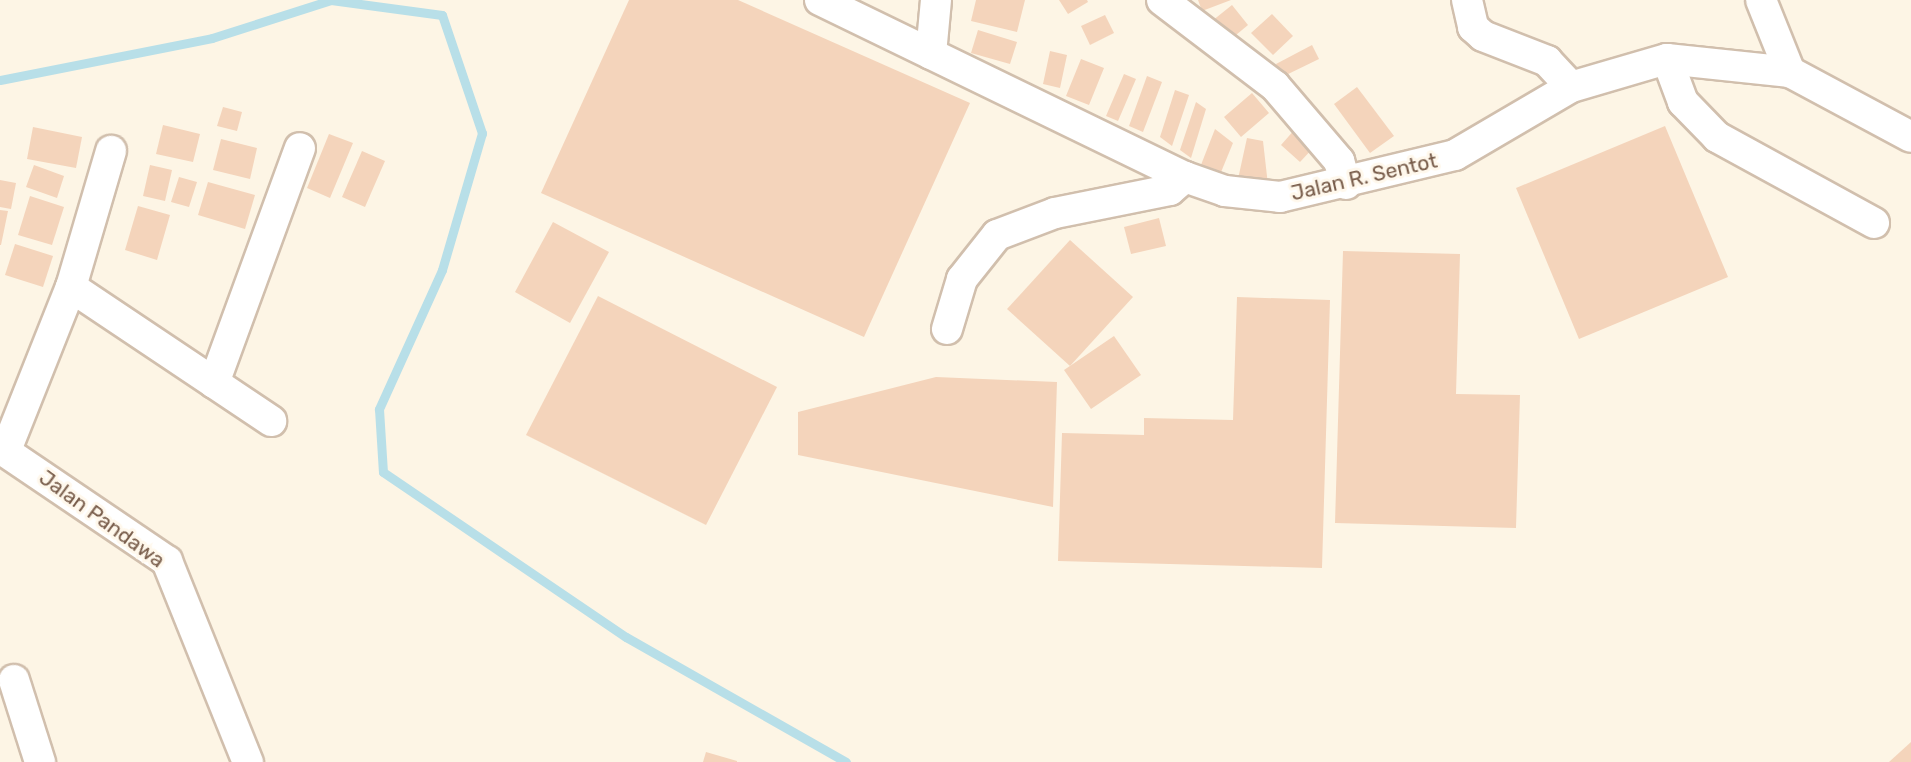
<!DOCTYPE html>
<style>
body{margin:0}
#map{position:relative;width:1911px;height:762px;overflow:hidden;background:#fdf5e5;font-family:Rubik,sans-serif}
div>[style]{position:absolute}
.stream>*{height:9px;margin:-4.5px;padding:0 4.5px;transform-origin:4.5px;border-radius:4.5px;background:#b8dfe8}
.building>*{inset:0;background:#f4d4bb}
.roads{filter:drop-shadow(2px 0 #d1bfad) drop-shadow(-2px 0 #d1bfad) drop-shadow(0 2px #d1bfad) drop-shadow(0 -2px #d1bfad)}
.minor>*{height:30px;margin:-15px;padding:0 15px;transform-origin:15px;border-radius:15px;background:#fff}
span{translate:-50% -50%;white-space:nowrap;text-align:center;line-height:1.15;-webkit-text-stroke:6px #fff8ec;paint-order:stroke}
.street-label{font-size:21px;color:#775b49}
</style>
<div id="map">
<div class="stream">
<div style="left:0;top:80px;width:216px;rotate:-11.2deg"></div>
<div style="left:212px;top:38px;width:125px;rotate:-17.7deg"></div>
<div style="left:331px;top:0;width:112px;rotate:7.7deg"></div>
<div style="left:442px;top:15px;width:125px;rotate:71.3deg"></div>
<div style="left:482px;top:133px;width:143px;rotate:106.3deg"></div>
<div style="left:442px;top:270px;width:153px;rotate:114.4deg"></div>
<div style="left:379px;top:409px;width:63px;rotate:86.4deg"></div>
<div style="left:383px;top:472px;width:294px;rotate:34.2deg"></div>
<div style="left:626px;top:637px;width:253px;rotate:29.6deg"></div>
</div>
<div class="building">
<div style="clip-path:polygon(629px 0,738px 0,970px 103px,864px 337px,541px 193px)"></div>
<div style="clip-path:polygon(976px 0,1025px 0,1017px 32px,971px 21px)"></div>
<div style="clip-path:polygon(1059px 0,1087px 0,1088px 2px,1068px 14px)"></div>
<div style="clip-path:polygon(1198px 0,1231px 0,1202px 11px)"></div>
<div style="clip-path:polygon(1232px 5px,1248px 25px,1224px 45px,1207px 25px)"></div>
<div style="clip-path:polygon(1272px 14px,1293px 36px,1273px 55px,1251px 33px)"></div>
<div style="clip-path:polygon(1105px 15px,1114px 33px,1090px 45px,1081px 26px)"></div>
<div style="clip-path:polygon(978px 30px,1017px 42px,1010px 64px,971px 53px)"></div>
<div style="clip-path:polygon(1312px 45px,1319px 59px,1282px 77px,1276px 64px)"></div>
<div style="clip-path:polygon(1050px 51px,1067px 55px,1060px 88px,1043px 84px)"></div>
<div style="clip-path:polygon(1081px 59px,1104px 68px,1089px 105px,1066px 96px)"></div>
<div style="clip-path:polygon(1124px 74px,1136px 79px,1118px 121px,1106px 116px)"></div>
<div style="clip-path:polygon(1147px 76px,1162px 82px,1143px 132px,1129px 126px)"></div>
<div style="clip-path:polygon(1357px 87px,1394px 136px,1370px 153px,1334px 104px)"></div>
<div style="clip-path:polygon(1175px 90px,1189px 95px,1172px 146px,1160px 137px)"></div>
<div style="clip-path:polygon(1252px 93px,1269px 113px,1241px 137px,1224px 117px)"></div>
<div style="clip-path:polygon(1196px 102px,1206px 109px,1191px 158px,1180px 150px)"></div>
<div style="clip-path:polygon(223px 107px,242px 112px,237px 131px,217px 126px)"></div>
<div style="clip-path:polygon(163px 125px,200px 134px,193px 162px,156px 154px)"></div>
<div style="clip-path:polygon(1665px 126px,1728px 277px,1579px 339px,1516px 188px)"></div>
<div style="clip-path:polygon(33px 127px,82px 137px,76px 168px,27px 159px)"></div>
<div style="clip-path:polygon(1296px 128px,1316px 145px,1300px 162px,1281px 145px)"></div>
<div style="clip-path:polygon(1215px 129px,1233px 143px,1219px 177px,1199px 170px)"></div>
<div style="clip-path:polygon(329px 134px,353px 143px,330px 198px,307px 188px)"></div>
<div style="clip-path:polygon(1247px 138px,1263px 141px,1268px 185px,1238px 179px)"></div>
<div style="clip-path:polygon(221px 139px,257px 148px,250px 179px,213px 170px)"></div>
<div style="clip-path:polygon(362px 151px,385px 161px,365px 207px,342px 197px)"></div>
<div style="clip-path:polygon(34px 165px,64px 176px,57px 198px,26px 187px)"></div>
<div style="clip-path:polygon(150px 165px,172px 170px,165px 201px,143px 196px)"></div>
<div style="clip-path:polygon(179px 177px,197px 182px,189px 207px,171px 202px)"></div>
<div style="clip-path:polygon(0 180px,16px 183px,11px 209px,0 207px)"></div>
<div style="clip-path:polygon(208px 182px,255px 195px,245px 229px,198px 215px)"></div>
<div style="clip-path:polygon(30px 196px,64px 207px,52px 245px,18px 235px)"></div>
<div style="clip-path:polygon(138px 206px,170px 215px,157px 260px,125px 250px)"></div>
<div style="clip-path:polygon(0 210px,8px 211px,1px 245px,0 245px)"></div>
<div style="clip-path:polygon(1159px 218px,1166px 246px,1131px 254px,1124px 227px)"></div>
<div style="clip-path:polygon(553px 222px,609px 252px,570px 323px,515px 292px)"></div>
<div style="clip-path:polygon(1070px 240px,1133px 297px,1070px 366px,1007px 309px)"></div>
<div style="clip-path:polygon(15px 244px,53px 256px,43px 287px,5px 275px)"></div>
<div style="clip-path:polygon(1343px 251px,1460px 254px,1456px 394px,1520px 395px,1516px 528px,1335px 523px)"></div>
<div style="clip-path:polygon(598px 296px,777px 387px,706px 525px,526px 435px)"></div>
<div style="clip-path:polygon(1237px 297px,1330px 300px,1322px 568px,1058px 561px,1062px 433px,1144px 435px,1144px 418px,1233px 420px)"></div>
<div style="clip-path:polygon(1114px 336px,1141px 375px,1091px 409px,1064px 370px)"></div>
<div style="clip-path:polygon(936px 377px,1057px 382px,1053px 507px,798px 455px,798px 412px)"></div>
<div style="clip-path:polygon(1911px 742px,1911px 762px,1889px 762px)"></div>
<div style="clip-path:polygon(706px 752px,737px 761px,737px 762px,703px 762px)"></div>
</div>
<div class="roads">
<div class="minor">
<div style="left:820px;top:0;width:406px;rotate:25.9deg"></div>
<div style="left:1185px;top:177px;width:42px;rotate:19.3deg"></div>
<div style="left:1225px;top:191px;width:55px;rotate:6.2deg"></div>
<div style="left:1280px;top:197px;width:180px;rotate:-13.5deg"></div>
<div style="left:1455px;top:155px;width:134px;rotate:-30.4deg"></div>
<div style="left:1571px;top:87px;width:100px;rotate:-16.3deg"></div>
<div style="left:1667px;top:59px;width:124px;rotate:6deg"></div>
<div style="left:1790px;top:72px;width:137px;rotate:28.2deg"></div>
<div style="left:1162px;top:0;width:142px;rotate:37.3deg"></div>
<div style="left:1275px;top:86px;width:99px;rotate:49.5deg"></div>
<div style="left:1339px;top:161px;width:24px;rotate:73deg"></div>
<div style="left:1467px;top:0;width:28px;rotate:77deg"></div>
<div style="left:1473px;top:27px;width:13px;rotate:42deg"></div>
<div style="left:1483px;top:36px;width:69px;rotate:21.3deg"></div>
<div style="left:1547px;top:61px;width:35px;rotate:47deg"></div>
<div style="left:1761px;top:0;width:78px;rotate:68.1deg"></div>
<div style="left:931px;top:54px;width:54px;rotate:-84.7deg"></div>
<div style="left:1667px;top:59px;width:46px;rotate:69.6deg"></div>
<div style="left:1683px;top:102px;width:49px;rotate:45.8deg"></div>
<div style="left:1717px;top:137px;width:179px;rotate:28.7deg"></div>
<div style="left:71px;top:287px;width:241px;rotate:33.8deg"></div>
<div style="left:947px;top:329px;width:52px;rotate:-73.3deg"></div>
<div style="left:962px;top:279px;width:56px;rotate:-51.5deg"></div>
<div style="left:997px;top:235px;width:62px;rotate:-20.8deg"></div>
<div style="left:1055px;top:213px;width:117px;rotate:-11.3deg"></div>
<div style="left:1170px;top:190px;width:20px;rotate:-41deg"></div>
<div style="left:214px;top:383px;width:250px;rotate:-69.9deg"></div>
<div style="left:0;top:448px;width:202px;rotate:34.1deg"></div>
<div style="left:167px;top:561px;width:217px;rotate:68.1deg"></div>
<div style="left:6px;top:450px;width:175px;rotate:-68.3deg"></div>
<div style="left:71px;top:287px;width:142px;rotate:-73.6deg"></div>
<div style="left:14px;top:680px;width:86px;rotate:72.4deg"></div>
</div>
</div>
<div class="street-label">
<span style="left:1364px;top:177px;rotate:-13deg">Jalan R. Sentot</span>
<span style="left:102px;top:519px;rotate:36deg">Jalan Pandawa</span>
</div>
</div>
